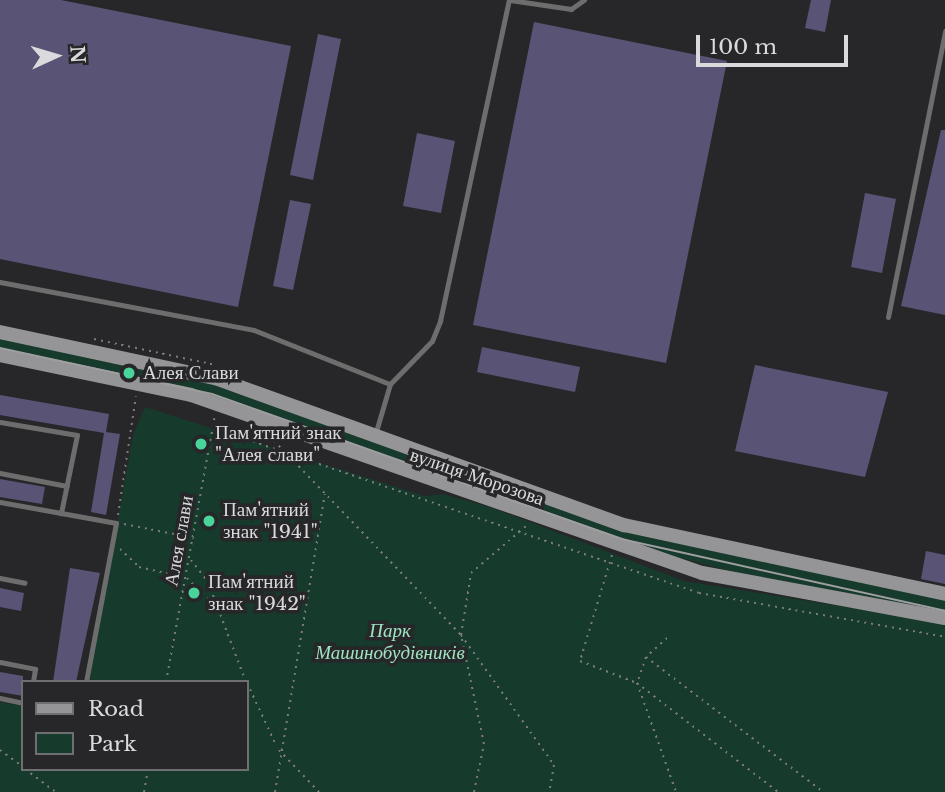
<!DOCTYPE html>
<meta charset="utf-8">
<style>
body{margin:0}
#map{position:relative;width:945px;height:792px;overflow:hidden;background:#272729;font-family:"Libre Baskerville",serif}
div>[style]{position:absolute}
.green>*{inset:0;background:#163a2b}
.building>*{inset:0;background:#595375}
.path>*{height:2px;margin-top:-1px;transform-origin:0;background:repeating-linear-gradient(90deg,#7b7b7d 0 2px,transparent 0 7px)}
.service>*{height:5px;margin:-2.5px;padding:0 2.5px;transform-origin:2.5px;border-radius:2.5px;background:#6d6d6e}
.secondary>*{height:14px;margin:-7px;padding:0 7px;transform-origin:7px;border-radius:7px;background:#959497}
.tram>*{height:2px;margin:-1px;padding:0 1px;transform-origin:1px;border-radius:1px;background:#9f9ea0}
.dots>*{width:19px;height:19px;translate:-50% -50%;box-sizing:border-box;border:4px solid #272729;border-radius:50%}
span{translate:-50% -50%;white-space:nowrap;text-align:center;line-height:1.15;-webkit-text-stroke:7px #272729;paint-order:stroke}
.poi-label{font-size:19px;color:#dad9db}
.left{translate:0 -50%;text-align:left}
.street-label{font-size:19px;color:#dad9db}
.park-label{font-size:19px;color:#9ee4c2;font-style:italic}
.legend{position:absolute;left:21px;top:680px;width:228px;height:91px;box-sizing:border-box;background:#272729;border:2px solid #6f6e70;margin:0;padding:9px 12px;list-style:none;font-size:21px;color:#dad9db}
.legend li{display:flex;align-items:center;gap:14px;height:35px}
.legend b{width:35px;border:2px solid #6f6e70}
.north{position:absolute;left:21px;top:21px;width:70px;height:70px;-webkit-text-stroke:5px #272729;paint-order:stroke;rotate:86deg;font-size:19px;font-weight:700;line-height:28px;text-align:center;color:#dad9db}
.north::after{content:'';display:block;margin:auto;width:24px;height:32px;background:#dad9db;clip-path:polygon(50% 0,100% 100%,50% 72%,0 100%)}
.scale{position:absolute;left:696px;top:35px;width:152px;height:32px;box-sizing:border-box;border:4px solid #dad9db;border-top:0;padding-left:9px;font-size:21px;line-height:24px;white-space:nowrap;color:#dad9db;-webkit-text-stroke:5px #272729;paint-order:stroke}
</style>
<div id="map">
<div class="green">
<div style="clip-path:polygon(0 337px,176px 371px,633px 532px,945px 599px,945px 614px,745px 575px,613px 540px,208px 396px,0 352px)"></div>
<div style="clip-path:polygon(145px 407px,424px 496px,443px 494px,490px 507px,684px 581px,945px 623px,945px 792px,0 792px,0 702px,23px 706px,23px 769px,247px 769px,247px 682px,89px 682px,133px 435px)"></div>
</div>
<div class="building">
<div style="clip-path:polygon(0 0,61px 0,291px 46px,238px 307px,0 259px)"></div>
<div style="clip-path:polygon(811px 0,831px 0,825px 32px,805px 28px)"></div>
<div style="clip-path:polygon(534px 22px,727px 61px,666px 363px,473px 325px)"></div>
<div style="clip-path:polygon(318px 34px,341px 39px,313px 180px,290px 175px)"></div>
<div style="clip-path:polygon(941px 130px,945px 130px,945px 315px,901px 306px)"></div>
<div style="clip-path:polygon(417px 133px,455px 141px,441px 213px,403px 206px)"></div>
<div style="clip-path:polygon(865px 193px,896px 199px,882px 273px,851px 267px)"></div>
<div style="clip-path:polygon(290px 200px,311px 204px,293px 290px,273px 286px)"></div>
<div style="clip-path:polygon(482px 347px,580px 367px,575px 392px,477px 372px)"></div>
<div style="clip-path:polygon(755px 365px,888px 392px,865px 477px,735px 451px)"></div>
<div style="clip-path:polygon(0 395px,109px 414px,106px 432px,120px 434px,106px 515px,91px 512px,104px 433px,0 415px)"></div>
<div style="clip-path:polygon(0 479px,45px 487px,42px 504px,0 497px)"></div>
<div style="clip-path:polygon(926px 551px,945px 555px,945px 584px,921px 579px)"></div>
<div style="clip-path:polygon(70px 568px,100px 573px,76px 682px,53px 682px)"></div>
<div style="clip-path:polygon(0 588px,24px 593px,21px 611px,0 607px)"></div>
<div style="clip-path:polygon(0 672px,23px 676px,23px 696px,0 692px)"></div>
</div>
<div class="path">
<div style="left:94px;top:339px;width:121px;rotate:12deg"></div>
<div style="left:213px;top:428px;width:513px;rotate:18.75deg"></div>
<div style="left:699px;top:593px;width:250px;rotate:10.1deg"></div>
<div style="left:269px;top:436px;width:16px;rotate:45deg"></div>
<div style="left:284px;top:451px;width:255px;rotate:46.1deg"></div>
<div style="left:461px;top:635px;width:160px;rotate:54.4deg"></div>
<div style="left:554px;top:765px;width:27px;rotate:100deg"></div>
<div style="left:118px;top:515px;width:120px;rotate:-81.4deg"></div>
<div style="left:124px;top:524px;width:71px;rotate:11.3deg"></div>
<div style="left:120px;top:549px;width:26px;rotate:43deg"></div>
<div style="left:139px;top:567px;width:49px;rotate:12.9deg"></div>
<div style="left:187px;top:578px;width:45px;rotate:45.9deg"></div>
<div style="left:612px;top:555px;width:111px;rotate:106.8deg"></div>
<div style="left:580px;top:661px;width:61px;rotate:21.1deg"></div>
<div style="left:637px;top:683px;width:178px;rotate:37.7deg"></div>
<div style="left:191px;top:560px;width:28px;rotate:52deg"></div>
<div style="left:208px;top:582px;width:107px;rotate:69.2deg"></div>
<div style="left:667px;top:638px;width:28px;rotate:138deg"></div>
<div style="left:646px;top:657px;width:28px;rotate:109deg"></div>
<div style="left:637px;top:683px;width:116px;rotate:70.3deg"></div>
<div style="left:646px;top:657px;width:223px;rotate:37.3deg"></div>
<div style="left:166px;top:682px;width:271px;rotate:-79.6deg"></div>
<div style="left:247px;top:683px;width:68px;rotate:64.9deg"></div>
<div style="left:0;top:750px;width:29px;rotate:36deg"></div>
<div style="left:279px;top:750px;width:58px;rotate:46.4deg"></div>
<div style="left:25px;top:769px;width:38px;rotate:37deg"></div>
<div style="left:144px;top:792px;width:23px;rotate:-80deg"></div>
<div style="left:275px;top:792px;width:302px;rotate:-80.5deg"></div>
<div style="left:474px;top:792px;width:49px;rotate:-78.2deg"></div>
<div style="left:484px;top:744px;width:111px;rotate:-101.9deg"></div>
<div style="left:461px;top:635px;width:63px;rotate:-80.8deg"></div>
<div style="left:471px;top:573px;width:72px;rotate:-40.5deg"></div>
</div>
<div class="service">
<div style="left:510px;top:0;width:62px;rotate:8.4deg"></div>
<div style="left:571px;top:9px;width:16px;rotate:-35deg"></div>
<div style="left:0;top:282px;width:258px;rotate:10.7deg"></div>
<div style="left:254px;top:330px;width:146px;rotate:21.7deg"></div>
<div style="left:390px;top:384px;width:60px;rotate:-45.7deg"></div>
<div style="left:432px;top:341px;width:22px;rotate:-68deg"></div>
<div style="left:440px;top:321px;width:328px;rotate:-77.9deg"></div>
<div style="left:888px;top:317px;width:292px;rotate:-78.7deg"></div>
<div style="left:0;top:422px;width:78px;rotate:9.6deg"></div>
<div style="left:77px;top:435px;width:80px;rotate:101.6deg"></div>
<div style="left:61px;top:513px;width:56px;rotate:10.3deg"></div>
<div style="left:116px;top:523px;width:162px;rotate:100.7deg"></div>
<div style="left:375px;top:435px;width:53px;rotate:-73.6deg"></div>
<div style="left:0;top:473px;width:68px;rotate:11deg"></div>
<div style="left:0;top:502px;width:62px;rotate:10.2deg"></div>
<div style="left:0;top:578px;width:25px;rotate:11deg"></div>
<div style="left:0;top:662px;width:36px;rotate:11deg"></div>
<div style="left:35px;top:669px;width:13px;rotate:99deg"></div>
<div style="left:0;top:698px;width:24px;rotate:12deg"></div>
</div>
<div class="secondary">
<div style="left:0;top:332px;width:220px;rotate:12.1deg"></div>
<div style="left:215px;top:378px;width:435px;rotate:19.8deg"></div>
<div style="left:624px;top:525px;width:328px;rotate:12.1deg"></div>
<div style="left:0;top:355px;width:195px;rotate:11.8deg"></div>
<div style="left:191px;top:395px;width:541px;rotate:19.21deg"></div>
<div style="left:702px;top:573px;width:247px;rotate:10.5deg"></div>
</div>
<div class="tram">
<div style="left:0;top:348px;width:217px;rotate:12.2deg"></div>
<div style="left:212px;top:394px;width:434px;rotate:19.5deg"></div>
<div style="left:621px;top:539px;width:332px;rotate:12.5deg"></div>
</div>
<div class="dots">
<div style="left:129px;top:373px;background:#49d49c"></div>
<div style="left:201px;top:444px;background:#49d49c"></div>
<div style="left:209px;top:521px;background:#49d49c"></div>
<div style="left:194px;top:593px;background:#49d49c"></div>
</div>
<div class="poi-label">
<span class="left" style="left:143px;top:373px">Алея Слави</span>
<span class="left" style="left:215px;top:444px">Пам'ятний знак<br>"Алея слави"</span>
<span class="left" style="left:223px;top:521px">Пам'ятний<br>знак "1941"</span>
<span class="left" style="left:208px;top:593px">Пам'ятний<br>знак "1942"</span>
</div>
<div class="street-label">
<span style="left:477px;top:477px;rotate:19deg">вулиця Морозова</span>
<span style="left:179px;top:541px;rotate:-80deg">Алея слави</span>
</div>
<div class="park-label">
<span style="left:390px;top:642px">Парк<br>Машинобудівників</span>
</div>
<ul class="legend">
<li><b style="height:9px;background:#959497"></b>Road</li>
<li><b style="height:19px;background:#163a2b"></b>Park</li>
</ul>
<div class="north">N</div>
<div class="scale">100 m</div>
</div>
